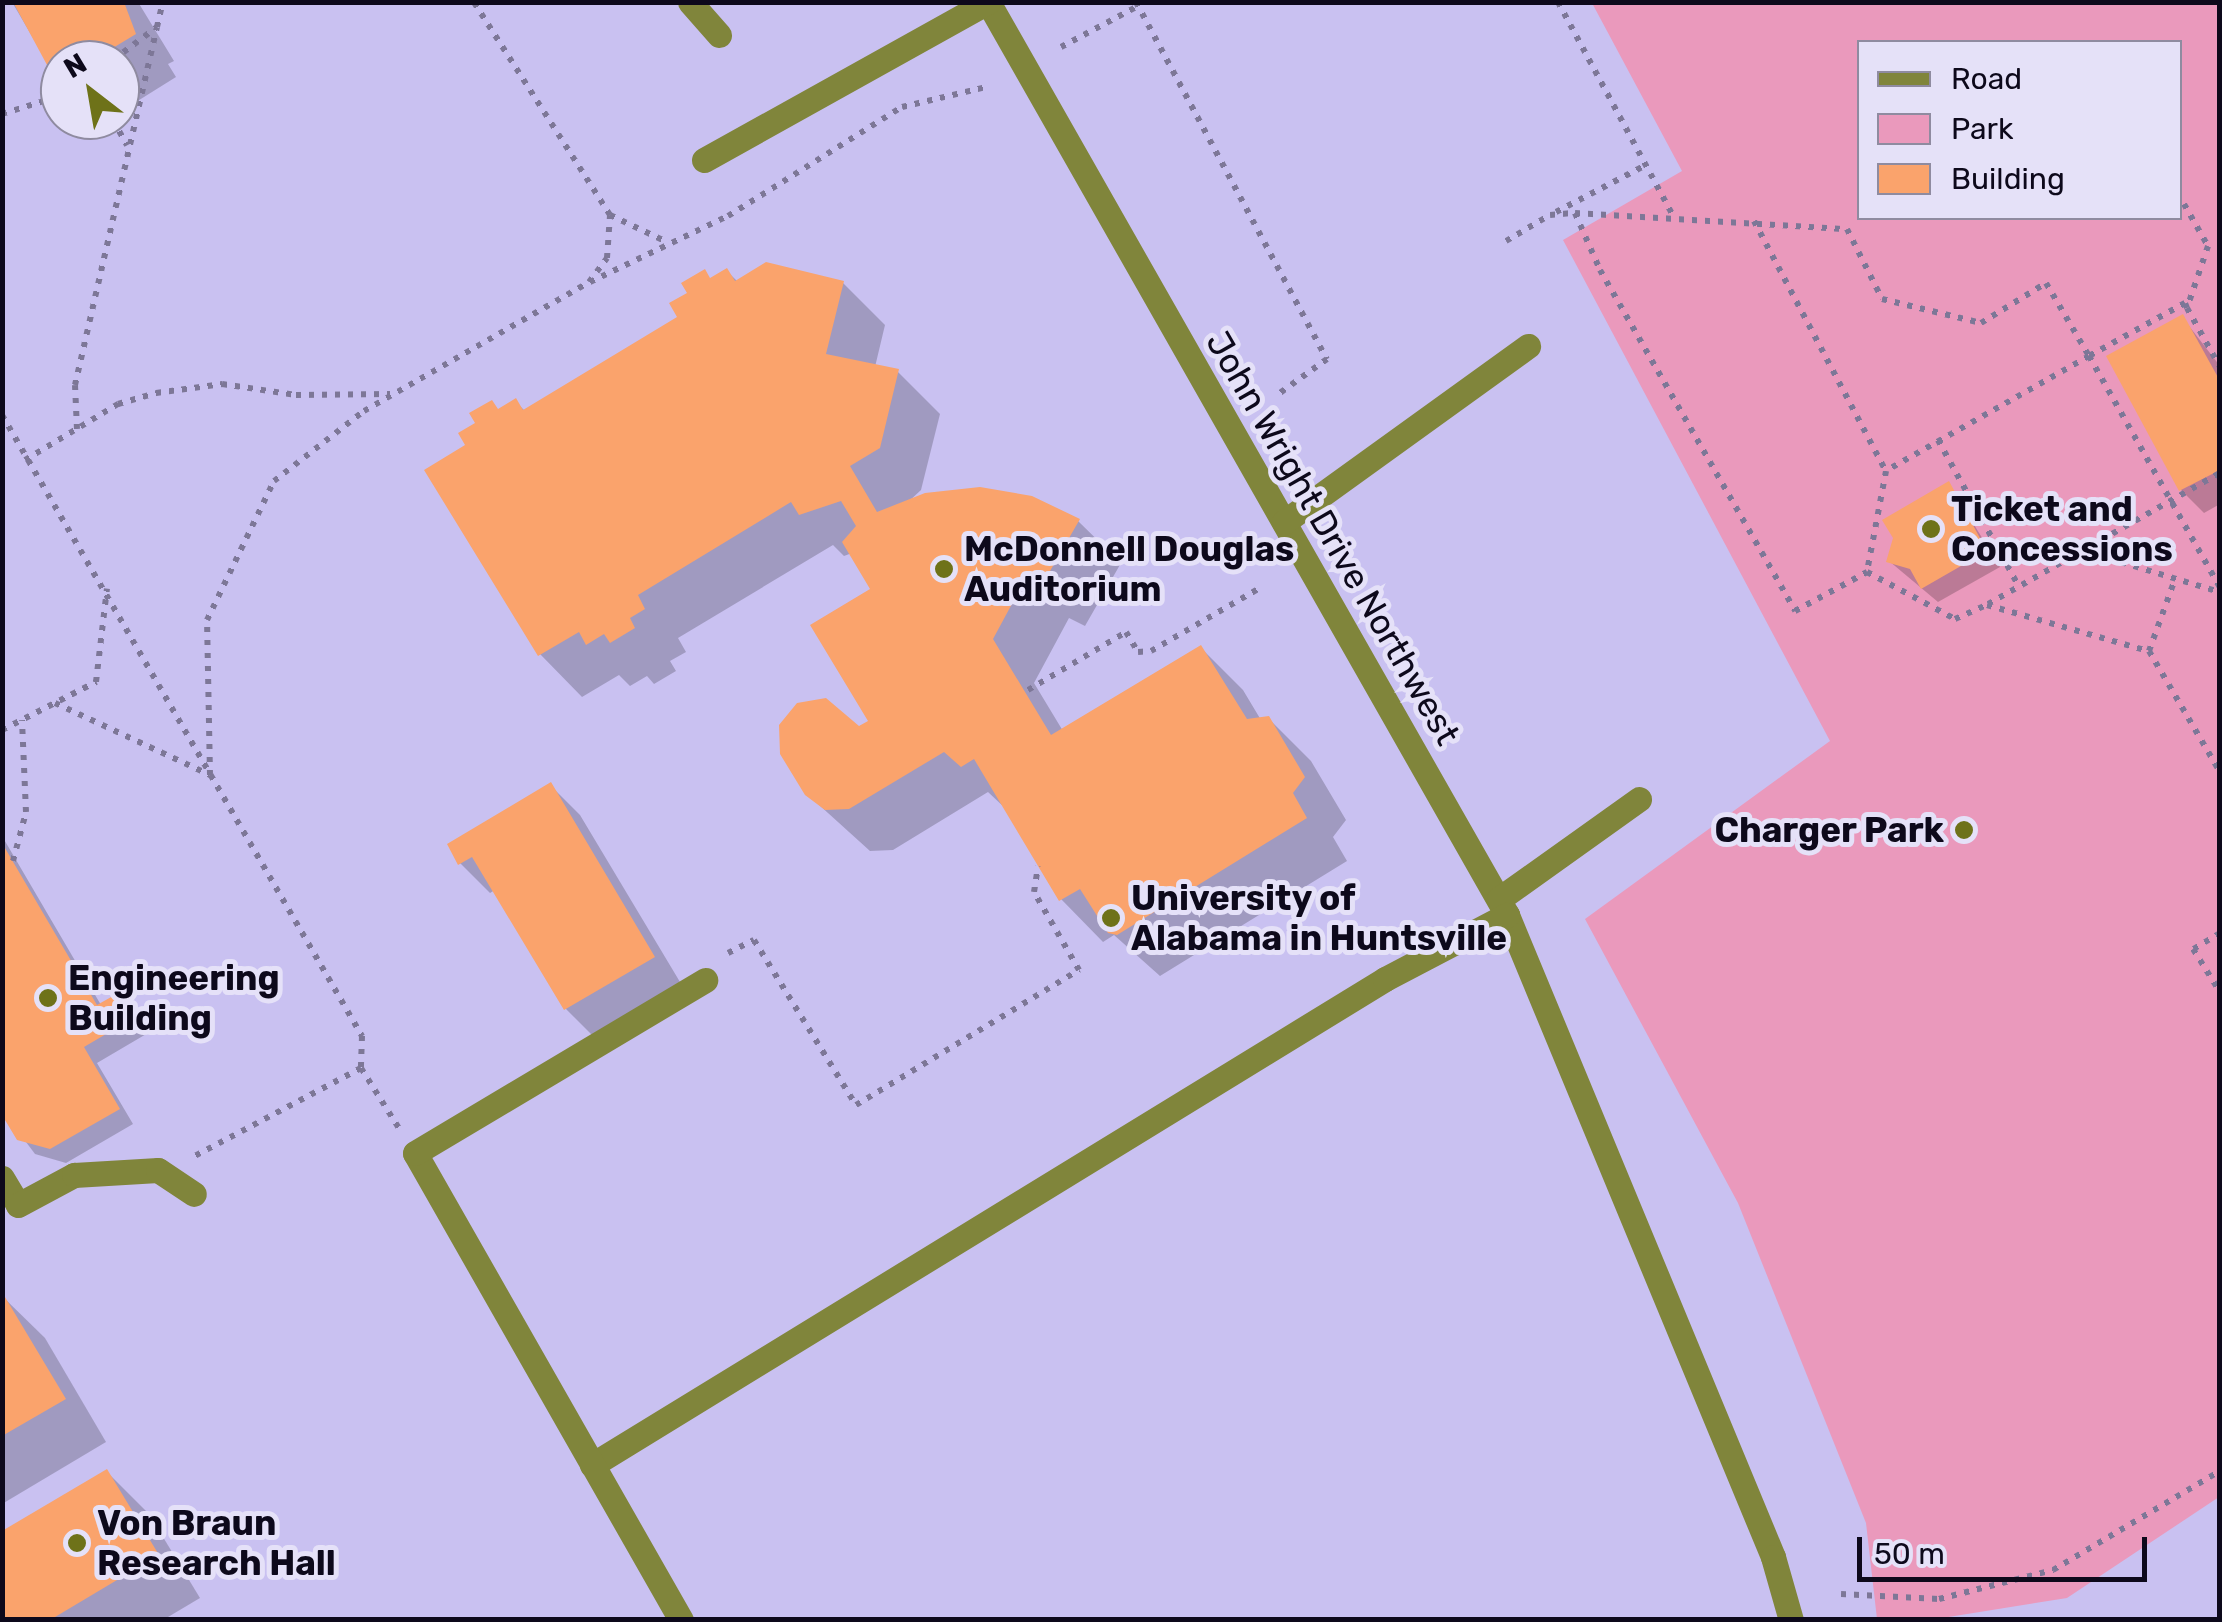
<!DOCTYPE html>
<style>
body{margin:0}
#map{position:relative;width:2222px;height:1622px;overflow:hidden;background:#d8d1fd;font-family:Rubik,sans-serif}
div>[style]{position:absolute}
.built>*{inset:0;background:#c9c1f1}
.green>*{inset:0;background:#ea99bc}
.shadow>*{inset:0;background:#0003}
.building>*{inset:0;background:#faa36c}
.path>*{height:6px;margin-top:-3px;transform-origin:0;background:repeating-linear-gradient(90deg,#7d7797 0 5px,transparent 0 13px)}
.minor>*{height:25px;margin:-12.5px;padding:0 12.5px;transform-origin:12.5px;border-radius:12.5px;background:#80853b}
.dots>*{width:28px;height:28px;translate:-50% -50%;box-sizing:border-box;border:5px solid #e5e1f8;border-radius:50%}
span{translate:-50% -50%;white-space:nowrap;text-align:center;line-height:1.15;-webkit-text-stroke:10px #e5e1f8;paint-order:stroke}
.poi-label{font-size:35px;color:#0d091b;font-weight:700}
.left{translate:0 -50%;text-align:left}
.right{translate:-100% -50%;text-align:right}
.street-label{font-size:35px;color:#0d091b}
.frame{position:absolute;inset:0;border:5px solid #0d091b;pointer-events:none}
.legend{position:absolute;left:1857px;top:40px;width:325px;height:180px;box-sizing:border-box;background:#e5e1f8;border:2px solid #8f8ba0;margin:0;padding:12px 18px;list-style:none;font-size:30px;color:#0d091b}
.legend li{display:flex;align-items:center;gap:20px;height:50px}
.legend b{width:50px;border:2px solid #8f8ba0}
.north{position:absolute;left:40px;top:40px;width:100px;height:100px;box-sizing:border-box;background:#e5e1f8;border:2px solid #8f8ba0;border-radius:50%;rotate:329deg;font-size:28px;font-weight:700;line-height:40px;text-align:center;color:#0d091b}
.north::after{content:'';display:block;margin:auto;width:35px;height:45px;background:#6e7219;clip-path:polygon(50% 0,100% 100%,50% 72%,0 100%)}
.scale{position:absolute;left:1857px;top:1537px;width:290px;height:45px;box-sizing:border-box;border:5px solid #0d091b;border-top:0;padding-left:12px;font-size:30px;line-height:35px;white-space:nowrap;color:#0d091b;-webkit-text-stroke:8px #e5e1f8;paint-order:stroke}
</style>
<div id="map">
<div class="built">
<div style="clip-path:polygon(evenodd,3px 3px,2219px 3px,2219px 1619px,3px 1619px,3px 3px,1860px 42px,2180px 42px,2180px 218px,1860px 218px,1860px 42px,3px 3px,60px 60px,120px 60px,120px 120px,60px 120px,60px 60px)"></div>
</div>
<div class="green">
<div style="clip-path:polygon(evenodd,1592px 3px,2219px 3px,2219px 1497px,2067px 1598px,1936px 1619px,1877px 1619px,1866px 1523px,1738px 1203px,1585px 919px,1830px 741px,1563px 240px,1682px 171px,1592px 3px,1860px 42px,2180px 42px,2180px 218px,1860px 218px,1860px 42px)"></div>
</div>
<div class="shadow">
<div style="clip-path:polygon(12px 2px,138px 2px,174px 61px,168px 64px,176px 77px,136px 102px,130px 118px,106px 132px,94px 120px,120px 120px,120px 60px,60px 60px,60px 84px)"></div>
<div style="clip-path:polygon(727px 271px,738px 282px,843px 283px,885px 325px,875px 367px,897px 371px,940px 414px,921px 490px,907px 503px,1078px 521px,1121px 563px,1085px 626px,1069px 618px,1034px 683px,1063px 731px,1201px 648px,1243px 690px,1261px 720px,1269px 719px,1311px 761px,1346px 820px,1333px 837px,1347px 861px,1160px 976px,1114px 935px,1103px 942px,1061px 899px,1005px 808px,988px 792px,893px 850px,870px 851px,807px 794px,872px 721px,874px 590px,852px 553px,844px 556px,833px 545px,678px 638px,686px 652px,670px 661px,676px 671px,654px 684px,647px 676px,630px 686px,619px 675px,582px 697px,540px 654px,469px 446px,499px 411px,515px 401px,526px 412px,681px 317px)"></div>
<div style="clip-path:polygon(2182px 317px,2220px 366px,2220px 504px,2204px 513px,2181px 490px)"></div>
<div style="clip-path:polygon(1949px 484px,2000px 567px,1938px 602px,1889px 561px)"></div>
<div style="clip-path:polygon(550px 785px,580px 815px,683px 987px,596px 1039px,566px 1009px,495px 890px,490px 893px,460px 863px)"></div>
<div style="clip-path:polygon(2px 836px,101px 1005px,120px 995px,148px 1033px,97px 1063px,133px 1124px,66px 1163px,35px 1154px,2px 1110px)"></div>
<div style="clip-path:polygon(2px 1296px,45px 1338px,106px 1442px,2px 1504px)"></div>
<div style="clip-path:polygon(107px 1472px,149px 1514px,200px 1598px,163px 1620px,2px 1620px)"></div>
</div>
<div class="building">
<div style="clip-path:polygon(13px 2px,124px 2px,136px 34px,93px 60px,60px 60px,60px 89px)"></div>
<div style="clip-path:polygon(766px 262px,844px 281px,826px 354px,899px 369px,880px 448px,850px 466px,877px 512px,925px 493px,980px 487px,1032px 496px,1080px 519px,1042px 585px,1026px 578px,993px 639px,1051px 735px,1201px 645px,1247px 719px,1269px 716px,1305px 777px,1293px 793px,1307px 818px,1117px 935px,1108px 933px,1080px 889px,1059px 901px,974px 759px,961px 767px,944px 752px,849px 809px,825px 810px,805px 795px,780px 754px,779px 725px,797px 703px,826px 698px,859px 726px,868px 721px,810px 625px,870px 589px,842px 542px,856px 526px,841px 501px,799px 515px,791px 502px,638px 595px,645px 609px,630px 618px,635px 628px,610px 643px,604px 634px,586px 645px,579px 632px,538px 656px,424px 470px,465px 445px,458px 433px,475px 423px,469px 413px,492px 400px,498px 409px,516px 398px,523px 410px,677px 317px,669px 303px,687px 293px,681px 283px,705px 269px,710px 278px,727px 268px,735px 281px)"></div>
<div style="clip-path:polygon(2183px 314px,2220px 381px,2220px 470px,2179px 491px,2106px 356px)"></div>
<div style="clip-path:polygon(1949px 481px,1987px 551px,1921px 589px,1910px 569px,1886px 562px,1893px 538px,1882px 520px)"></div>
<div style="clip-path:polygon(551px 782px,655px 957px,564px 1010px,472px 857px,458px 865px,447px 844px)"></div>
<div style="clip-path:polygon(2px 843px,97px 1005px,120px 992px,135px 1017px,84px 1047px,120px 1109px,50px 1149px,17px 1140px,2px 1115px)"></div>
<div style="clip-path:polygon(2px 1292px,66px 1399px,2px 1436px)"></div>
<div style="clip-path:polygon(107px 1469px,159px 1555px,50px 1620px,2px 1620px,2px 1531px)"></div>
</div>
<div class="path">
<div style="left:1136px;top:2px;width:405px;rotate:61.9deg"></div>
<div style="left:1327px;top:359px;width:62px;rotate:144.2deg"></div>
<div style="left:1558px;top:2px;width:244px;rotate:61.7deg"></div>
<div style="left:1061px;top:47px;width:87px;rotate:-28deg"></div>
<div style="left:113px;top:60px;width:55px;rotate:-36.9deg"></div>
<div style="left:157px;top:27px;width:26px;rotate:-77deg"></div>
<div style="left:2px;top:114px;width:61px;rotate:-17.2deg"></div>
<div style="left:113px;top:120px;width:29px;rotate:61deg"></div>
<div style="left:2184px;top:204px;width:48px;rotate:60.3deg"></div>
<div style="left:2208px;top:246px;width:65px;rotate:108.7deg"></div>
<div style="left:2187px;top:308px;width:5px;rotate:-112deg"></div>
<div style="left:2185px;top:303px;width:110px;rotate:151.1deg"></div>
<div style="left:2089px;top:356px;width:266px;rotate:60.5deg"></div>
<div style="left:1556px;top:212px;width:102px;rotate:-27.6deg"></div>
<div style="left:1575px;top:213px;width:272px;rotate:3.4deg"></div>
<div style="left:1847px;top:229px;width:78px;rotate:63.4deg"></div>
<div style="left:1882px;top:299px;width:102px;rotate:13.6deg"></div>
<div style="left:1981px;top:323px;width:76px;rotate:-31.6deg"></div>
<div style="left:2046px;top:283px;width:85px;rotate:59.5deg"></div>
<div style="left:2089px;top:356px;width:233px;rotate:150.5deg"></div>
<div style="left:1886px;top:471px;width:103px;rotate:100.7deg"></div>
<div style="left:610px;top:215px;width:63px;rotate:25.3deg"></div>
<div style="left:1754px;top:221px;width:283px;rotate:62.2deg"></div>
<div style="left:1506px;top:241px;width:51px;rotate:-30.6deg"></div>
<div style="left:1550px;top:215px;width:25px;rotate:-5deg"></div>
<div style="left:1575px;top:213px;width:62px;rotate:66.3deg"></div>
<div style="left:1600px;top:270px;width:393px;rotate:60.2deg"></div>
<div style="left:1795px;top:611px;width:82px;rotate:-28.4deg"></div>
<div style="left:590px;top:282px;width:153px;rotate:-25.6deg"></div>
<div style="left:728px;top:216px;width:205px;rotate:-32.1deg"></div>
<div style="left:902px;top:107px;width:86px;rotate:-13.4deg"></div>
<div style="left:2187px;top:308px;width:68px;rotate:60.8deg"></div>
<div style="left:2px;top:415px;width:718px;rotate:59.9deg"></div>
<div style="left:362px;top:1036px;width:32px;rotate:92deg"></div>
<div style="left:361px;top:1068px;width:188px;rotate:152.1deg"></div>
<div style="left:77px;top:429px;width:44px;rotate:-92.6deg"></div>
<div style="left:75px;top:385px;width:367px;rotate:-77.1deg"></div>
<div style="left:1938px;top:440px;width:168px;rotate:61.1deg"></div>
<div style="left:25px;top:460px;width:109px;rotate:-31.1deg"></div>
<div style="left:118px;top:404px;width:40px;rotate:-16deg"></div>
<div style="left:156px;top:393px;width:67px;rotate:-7.8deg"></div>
<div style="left:222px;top:384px;width:75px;rotate:8.5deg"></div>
<div style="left:296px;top:395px;width:94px;rotate:-0.6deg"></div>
<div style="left:2084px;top:551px;width:142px;rotate:16.8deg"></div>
<div style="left:1867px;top:572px;width:100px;rotate:28.1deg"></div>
<div style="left:1955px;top:619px;width:35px;rotate:-24deg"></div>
<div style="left:1987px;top:605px;width:168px;rotate:15.9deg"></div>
<div style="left:2149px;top:651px;width:140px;rotate:59.6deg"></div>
<div style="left:1988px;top:604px;width:266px;rotate:-29.5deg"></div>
<div style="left:2149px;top:651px;width:77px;rotate:-70.1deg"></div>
<div style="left:1028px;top:690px;width:114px;rotate:-30.6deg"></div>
<div style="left:1126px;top:632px;width:23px;rotate:59deg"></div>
<div style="left:1138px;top:652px;width:13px;rotate:-4deg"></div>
<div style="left:1151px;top:651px;width:124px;rotate:-30.1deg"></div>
<div style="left:55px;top:703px;width:171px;rotate:24.9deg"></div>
<div style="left:210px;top:775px;width:155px;rotate:-91.1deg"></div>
<div style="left:207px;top:620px;width:154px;rotate:-64.3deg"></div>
<div style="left:274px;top:481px;width:114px;rotate:-37.9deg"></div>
<div style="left:364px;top:411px;width:259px;rotate:-29.8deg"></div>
<div style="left:589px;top:282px;width:30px;rotate:-53deg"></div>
<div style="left:607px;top:258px;width:43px;rotate:-86deg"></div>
<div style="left:610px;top:215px;width:253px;rotate:-122.6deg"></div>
<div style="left:2px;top:730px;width:106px;rotate:-27.1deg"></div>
<div style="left:96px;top:682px;width:94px;rotate:-83.3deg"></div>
<div style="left:13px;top:861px;width:51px;rotate:-75.1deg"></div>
<div style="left:26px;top:812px;width:92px;rotate:-92.5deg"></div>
<div style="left:2220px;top:933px;width:31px;rotate:149deg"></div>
<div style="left:2193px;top:949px;width:51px;rotate:57.9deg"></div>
<div style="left:728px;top:953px;width:29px;rotate:-27deg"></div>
<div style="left:754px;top:940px;width:194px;rotate:58.3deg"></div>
<div style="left:856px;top:1105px;width:261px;rotate:-31.2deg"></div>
<div style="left:1079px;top:970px;width:90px;rotate:-120deg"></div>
<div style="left:1034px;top:892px;width:26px;rotate:-81deg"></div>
<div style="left:361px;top:1068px;width:73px;rotate:57.8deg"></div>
<div style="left:1841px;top:1594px;width:98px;rotate:2.9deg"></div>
<div style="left:1939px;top:1599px;width:118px;rotate:-14.3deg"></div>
<div style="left:2053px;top:1570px;width:194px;rotate:-30.7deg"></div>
</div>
<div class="minor">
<div style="left:690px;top:2px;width:44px;rotate:48.7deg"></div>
<div style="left:988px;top:2px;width:1050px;rotate:60.38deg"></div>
<div style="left:1507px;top:915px;width:695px;rotate:67.49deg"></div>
<div style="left:1773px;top:1557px;width:66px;rotate:74.1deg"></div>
<div style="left:704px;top:160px;width:325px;rotate:-29.1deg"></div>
<div style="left:1284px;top:522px;width:301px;rotate:-35.8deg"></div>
<div style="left:1499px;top:899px;width:172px;rotate:-35.5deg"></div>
<div style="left:2px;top:1178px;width:31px;rotate:59deg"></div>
<div style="left:18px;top:1205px;width:64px;rotate:-28.2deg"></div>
<div style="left:74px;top:1175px;width:84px;rotate:-3.4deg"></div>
<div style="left:158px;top:1170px;width:43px;rotate:33.7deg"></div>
<div style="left:592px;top:1465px;width:930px;rotate:-31.5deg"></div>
<div style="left:1385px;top:979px;width:138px;rotate:-27.7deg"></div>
<div style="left:681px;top:1620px;width:537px;rotate:-119.67deg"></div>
<div style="left:415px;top:1153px;width:338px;rotate:-30.8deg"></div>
</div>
<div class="dots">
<div style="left:1931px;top:529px;background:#6e7219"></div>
<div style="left:944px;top:569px;background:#6e7219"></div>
<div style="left:1964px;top:830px;background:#6e7219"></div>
<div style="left:1111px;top:918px;background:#6e7219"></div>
<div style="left:48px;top:998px;background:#6e7219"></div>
<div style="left:77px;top:1543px;background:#6e7219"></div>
</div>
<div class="poi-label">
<span class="left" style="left:1951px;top:529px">Ticket and<br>Concessions</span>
<span class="left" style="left:964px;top:569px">McDonnell Douglas<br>Auditorium</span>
<span class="right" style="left:1944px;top:830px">Charger Park</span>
<span class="left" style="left:1131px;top:918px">University of<br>Alabama in Huntsville</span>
<span class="left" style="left:68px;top:998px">Engineering<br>Building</span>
<span class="left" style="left:97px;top:1543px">Von Braun<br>Research Hall</span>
</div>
<div class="street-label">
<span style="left:1333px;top:538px;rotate:60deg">John Wright Drive Northwest</span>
</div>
<div class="frame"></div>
<ul class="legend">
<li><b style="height:12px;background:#80853b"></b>Road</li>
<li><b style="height:28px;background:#ea99bc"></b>Park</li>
<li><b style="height:28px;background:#faa36c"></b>Building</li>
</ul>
<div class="north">N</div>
<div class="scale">50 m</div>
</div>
